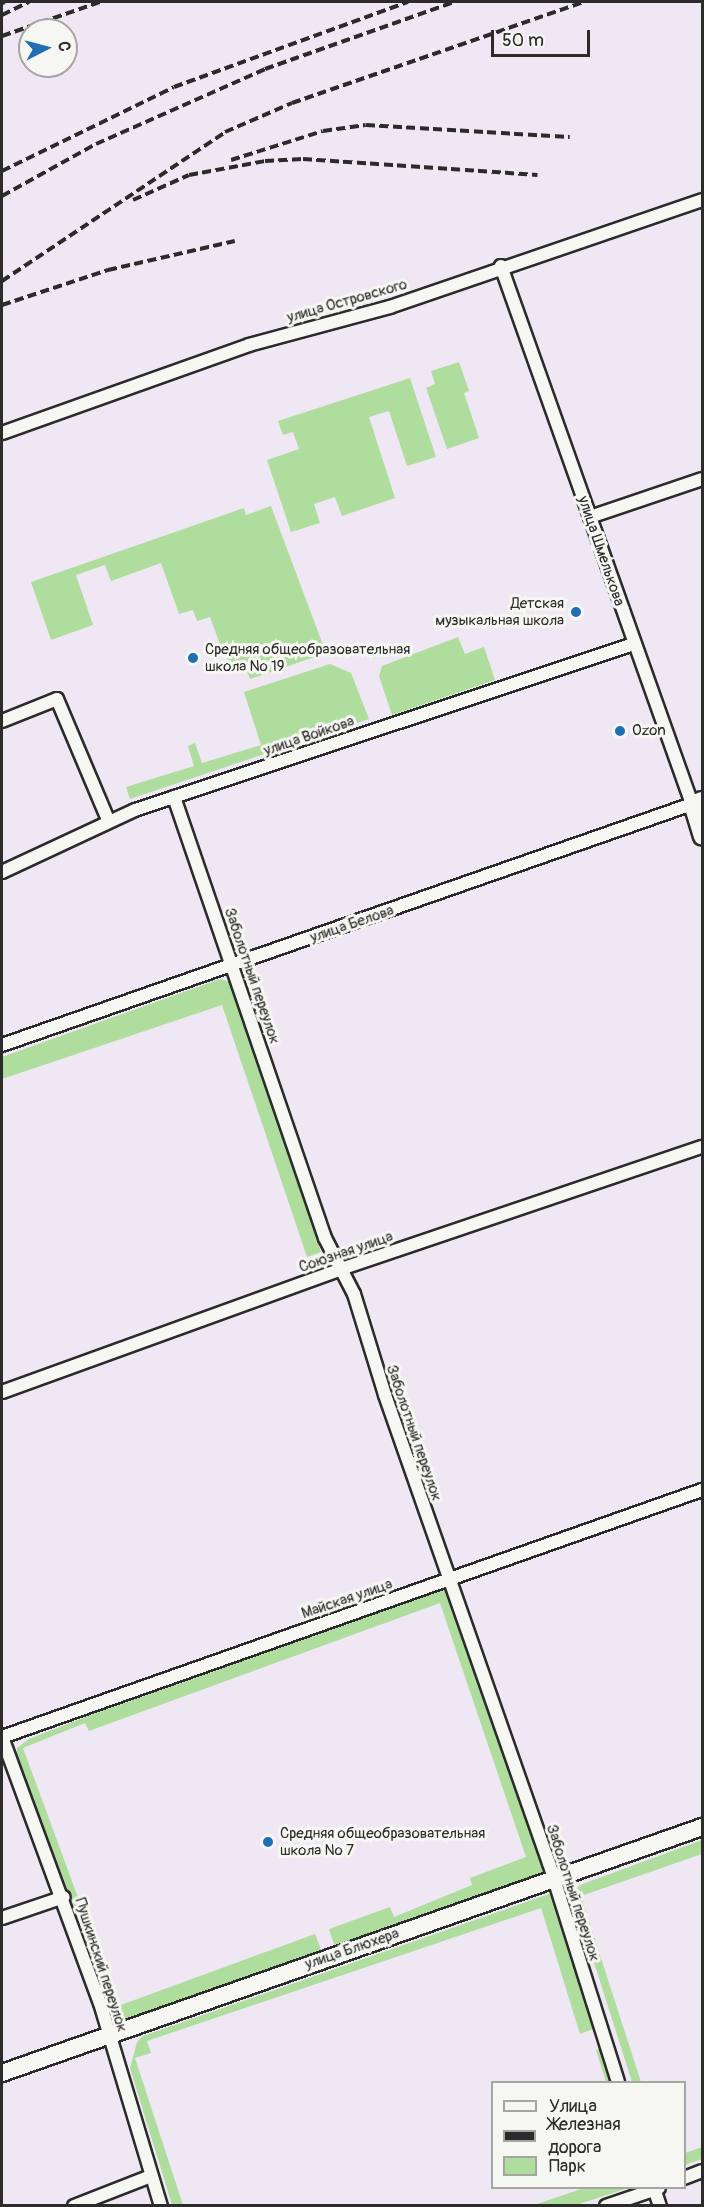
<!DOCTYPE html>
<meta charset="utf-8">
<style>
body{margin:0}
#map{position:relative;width:704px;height:2207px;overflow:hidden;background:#efe8f4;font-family:Pangolin,sans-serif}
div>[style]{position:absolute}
.green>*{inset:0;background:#aedd9d}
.roads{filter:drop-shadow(2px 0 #2b2b2b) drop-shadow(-2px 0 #2b2b2b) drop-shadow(0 2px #2b2b2b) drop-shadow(0 -2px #2b2b2b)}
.street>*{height:12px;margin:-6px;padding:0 6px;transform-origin:6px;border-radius:6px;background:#f6f6f2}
.secondary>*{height:16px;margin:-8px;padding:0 8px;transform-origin:8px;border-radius:8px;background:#f6f6f2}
.rail>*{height:4px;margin-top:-2px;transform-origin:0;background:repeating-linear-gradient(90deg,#2b2b2b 0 9px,transparent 0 13.5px)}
.dots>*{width:16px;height:16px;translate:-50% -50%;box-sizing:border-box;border:3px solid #f6f6f2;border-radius:50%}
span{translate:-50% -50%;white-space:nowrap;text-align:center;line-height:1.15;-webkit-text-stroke:6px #f6f6f2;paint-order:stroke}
.street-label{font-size:15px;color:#2b2b2b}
.poi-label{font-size:15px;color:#2b2b2b}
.right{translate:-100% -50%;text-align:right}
.left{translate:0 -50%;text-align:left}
.frame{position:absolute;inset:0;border:3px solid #2b2b2b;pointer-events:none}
.legend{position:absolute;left:491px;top:2081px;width:195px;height:108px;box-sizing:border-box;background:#f6f6f2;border:2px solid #a5a5a2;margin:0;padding:8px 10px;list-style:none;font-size:18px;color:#2b2b2b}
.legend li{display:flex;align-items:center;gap:12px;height:30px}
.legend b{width:30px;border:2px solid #a5a5a2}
.north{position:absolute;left:18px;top:18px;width:60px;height:60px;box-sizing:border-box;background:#f6f6f2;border:2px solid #a5a5a2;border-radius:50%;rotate:84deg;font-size:16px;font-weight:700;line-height:24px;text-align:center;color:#2b2b2b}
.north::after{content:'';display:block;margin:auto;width:21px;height:27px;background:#1f6fb2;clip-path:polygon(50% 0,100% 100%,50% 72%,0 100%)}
.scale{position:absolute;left:491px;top:30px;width:99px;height:27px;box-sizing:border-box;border:3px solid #2b2b2b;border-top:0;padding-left:8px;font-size:18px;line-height:21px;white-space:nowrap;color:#2b2b2b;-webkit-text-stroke:4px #f6f6f2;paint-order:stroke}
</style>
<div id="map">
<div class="green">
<div style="clip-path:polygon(459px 362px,469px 391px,464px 393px,479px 438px,447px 449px,426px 388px,435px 384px,431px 371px)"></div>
<div style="clip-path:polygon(410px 378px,436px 457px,407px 466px,389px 411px,369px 417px,395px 498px,342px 516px,335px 497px,314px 504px,320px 523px,291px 532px,267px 460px,299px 449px,293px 432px,283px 435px,278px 421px)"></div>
<div style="clip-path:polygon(271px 506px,326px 653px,250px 679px,244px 664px,229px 669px,210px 617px,197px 621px,193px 610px,179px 614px,161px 563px,111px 581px,105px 565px,76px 575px,93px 625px,51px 640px,31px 582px,244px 508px,246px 515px)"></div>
<div style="clip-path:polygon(458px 637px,465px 654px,484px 647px,495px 680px,392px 715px,379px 676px,382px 666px)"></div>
<div style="clip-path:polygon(330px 664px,351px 673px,369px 719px,130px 799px,126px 787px,194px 766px,188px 746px,195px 743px,202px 763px,261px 745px,244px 692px)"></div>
<div style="clip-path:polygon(220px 979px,231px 982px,321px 1252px,307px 1257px,222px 1005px,2px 1079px,2px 1057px)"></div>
<div style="clip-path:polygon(447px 1589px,544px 1874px,335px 1947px,329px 1929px,390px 1907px,394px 1917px,472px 1885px,470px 1878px,526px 1857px,440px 1603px,89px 1731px,85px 1723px,23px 1748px,118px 2006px,315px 1934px,322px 1952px,123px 2022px,118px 2020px,17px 1759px,17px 1748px,29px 1739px,88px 1716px)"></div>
<div style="clip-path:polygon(702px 1840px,702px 1854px,581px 1896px,641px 2082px,632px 2082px,572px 1893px,580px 1885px)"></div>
<div style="clip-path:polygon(549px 1894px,553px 1895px,596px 2028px,580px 2034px,541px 1908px,147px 2041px,151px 2053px,135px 2058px,183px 2205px,172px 2205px,130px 2068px,137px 2042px,143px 2036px)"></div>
<div style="clip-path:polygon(602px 2048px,614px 2082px,606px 2082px,596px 2050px)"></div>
<div style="clip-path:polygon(702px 2147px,702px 2159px,685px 2165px,685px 2153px)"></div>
<div style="clip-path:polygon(584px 2188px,628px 2188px,576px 2205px,534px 2205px)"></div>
</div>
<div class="roads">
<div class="street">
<div style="left:2px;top:433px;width:262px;rotate:-19.6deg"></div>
<div style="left:249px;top:345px;width:146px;rotate:-15.1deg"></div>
<div style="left:390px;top:307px;width:330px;rotate:-18.9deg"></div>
<div style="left:590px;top:517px;width:118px;rotate:-18.7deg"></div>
<div style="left:2px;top:721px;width:59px;rotate:-21.8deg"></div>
<div style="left:57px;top:699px;width:131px;rotate:67.1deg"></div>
<div style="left:174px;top:797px;width:466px;rotate:71.1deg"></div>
<div style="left:325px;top:1238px;width:63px;rotate:62.6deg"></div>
<div style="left:354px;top:1294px;width:106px;rotate:72.9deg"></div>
<div style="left:385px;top:1395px;width:496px;rotate:70.7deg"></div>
<div style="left:549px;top:1863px;width:230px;rotate:72.5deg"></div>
<div style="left:2px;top:872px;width:147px;rotate:-25deg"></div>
<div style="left:135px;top:810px;width:525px;rotate:-18.43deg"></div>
<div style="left:2px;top:1045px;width:731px;rotate:-19.25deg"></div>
<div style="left:692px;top:804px;width:571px;rotate:-109.55deg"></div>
<div style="left:2px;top:1392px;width:361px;rotate:-19.9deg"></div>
<div style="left:341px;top:1269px;width:381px;rotate:-18.7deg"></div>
<div style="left:2px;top:1737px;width:742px;rotate:-19.44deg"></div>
<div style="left:2px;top:1737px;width:283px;rotate:69.8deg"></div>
<div style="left:100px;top:2003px;width:212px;rotate:73.3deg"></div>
<div style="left:2px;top:1918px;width:65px;rotate:-18.7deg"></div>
<div style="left:684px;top:2178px;width:19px;rotate:-21deg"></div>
<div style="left:654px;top:2188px;width:19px;rotate:72deg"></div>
<div style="left:74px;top:2206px;width:83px;rotate:-21.3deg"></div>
<div style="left:606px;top:2206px;width:56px;rotate:-18.8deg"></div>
</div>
<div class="secondary">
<div style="left:702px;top:800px;width:11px;rotate:158deg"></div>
<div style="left:692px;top:804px;width:34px;rotate:73deg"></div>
<div style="left:2px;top:2073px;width:742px;rotate:-19.36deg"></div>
</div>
</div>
<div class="rail">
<div style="left:2px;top:3px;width:3px;rotate:-18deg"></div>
<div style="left:2px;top:15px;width:30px;rotate:-26deg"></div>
<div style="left:2px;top:36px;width:104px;rotate:-19.1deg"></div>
<div style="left:231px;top:160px;width:96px;rotate:-17.5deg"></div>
<div style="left:323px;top:131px;width:43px;rotate:-7.9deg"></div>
<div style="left:366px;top:125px;width:204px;rotate:3.4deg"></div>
<div style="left:2px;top:171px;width:191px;rotate:-26deg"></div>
<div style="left:174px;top:87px;width:249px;rotate:-20deg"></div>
<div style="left:2px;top:196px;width:107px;rotate:-29deg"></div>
<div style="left:96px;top:144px;width:185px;rotate:-23.9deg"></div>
<div style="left:265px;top:69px;width:201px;rotate:-19.5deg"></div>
<div style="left:133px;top:200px;width:61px;rotate:-24.1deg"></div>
<div style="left:189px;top:175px;width:77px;rotate:-10.4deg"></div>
<div style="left:265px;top:161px;width:38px;rotate:-3deg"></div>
<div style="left:303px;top:159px;width:235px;rotate:3.9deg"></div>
<div style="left:2px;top:281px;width:268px;rotate:-33.7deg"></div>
<div style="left:225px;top:132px;width:73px;rotate:-23.4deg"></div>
<div style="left:292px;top:103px;width:309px;rotate:-19.1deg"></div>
<div style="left:2px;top:305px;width:112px;rotate:-18.3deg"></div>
<div style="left:108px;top:270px;width:130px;rotate:-12.9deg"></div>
</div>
<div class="dots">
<div style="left:576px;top:612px;background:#1f6fb2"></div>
<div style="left:193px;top:658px;background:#1f6fb2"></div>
<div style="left:620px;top:731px;background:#1f6fb2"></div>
<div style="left:268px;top:1842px;background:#1f6fb2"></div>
</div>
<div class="street-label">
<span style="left:347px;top:301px;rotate:-16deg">улица Островского</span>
<span style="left:601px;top:551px;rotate:71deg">улица Шмелькова</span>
<span style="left:309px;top:736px;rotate:-19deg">улица Войкова</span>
<span style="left:352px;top:924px;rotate:-19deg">улица Белова</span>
<span style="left:252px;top:976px;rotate:71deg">Заболотный переулок</span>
<span style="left:346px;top:1252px;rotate:-19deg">Союзная улица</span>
<span style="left:414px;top:1433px;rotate:71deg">Заболотный переулок</span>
<span style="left:347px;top:1599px;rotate:-19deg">Майская улица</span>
<span style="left:573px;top:1893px;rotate:72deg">Заболотный переулок</span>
<span style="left:352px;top:1949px;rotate:-19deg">улица Блюхера</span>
<span style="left:101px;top:1965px;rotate:72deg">Пушкинский переулок</span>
</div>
<div class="poi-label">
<span class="right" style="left:564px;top:612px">Детская<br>музыкальная школа</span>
<span class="left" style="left:205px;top:658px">Средняя общеобразовательная<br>школа № 19</span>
<span class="left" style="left:632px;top:731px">Ozon</span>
<span class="left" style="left:280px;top:1842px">Средняя общеобразовательная<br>школа № 7</span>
</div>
<div class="frame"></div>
<ul class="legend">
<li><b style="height:8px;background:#f6f6f2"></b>Улица</li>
<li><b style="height:8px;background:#2b2b2b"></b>Железная дорога</li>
<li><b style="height:16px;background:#aedd9d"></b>Парк</li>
</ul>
<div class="north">С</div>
<div class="scale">50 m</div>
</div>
